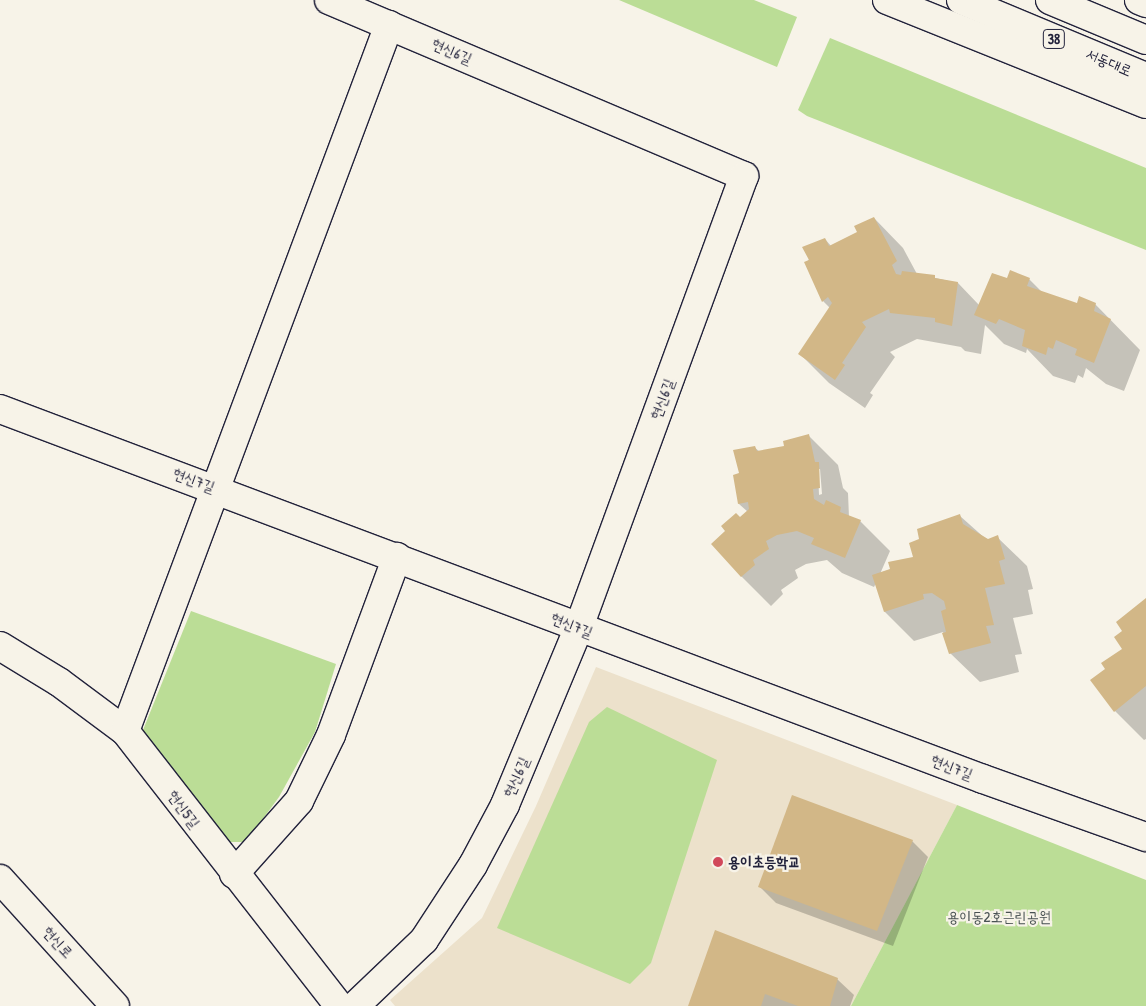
<!DOCTYPE html>
<meta charset="utf-8">
<style>
body{margin:0}
#map{position:relative;width:1146px;height:1006px;overflow:hidden;background:#f7f3e8;font-family:"Patrick Hand","Poor Story",sans-serif}
div>[style]{position:absolute}
.built>*{inset:0;background:#ece1cb}
.green>*{inset:0;background:#bbdd96}
.shadow>*{inset:0;background:#0003}
.building>*{inset:0;background:#d2b787}
.roads{filter:drop-shadow(1px 0 #22223b) drop-shadow(-1px 0 #22223b) drop-shadow(0 1px #22223b) drop-shadow(0 -1px #22223b)}
.minor>*{height:28px;margin:-14px;padding:0 14px;transform-origin:14px;border-radius:14px;background:#f7f3e8}
.major>*{height:28px;margin:-14px;padding:0 14px;transform-origin:14px;border-radius:14px;background:#f7f3e8}
.dots>*{width:14px;height:14px;translate:-50% -50%;box-sizing:border-box;border:2px solid #f7f3e8;border-radius:50%}
span{translate:-50% -50%;white-space:nowrap;text-align:center;line-height:1.15;-webkit-text-stroke:4.5px #f7f3e8;paint-order:stroke}
.shield-label span{padding:1px 4px;background:#f7f3e8;border:1px solid;border-radius:4px;-webkit-text-stroke-width:0}
.shield-label{font-size:14px;color:#22223b;font-weight:700}
.street-label{font-size:15px;color:#22223b}
.poi-label{font-size:15px;color:#22223b;font-weight:700}
.left{translate:0 -50%;text-align:left}
.park-label{font-size:15px;color:#485152}
</style>
<div id="map">
<div class="built">
<div style="clip-path:polygon(596px 667px,957px 805px,851px 1006px,395px 1006px,390px 1000px,482px 918px,536px 806px)"></div>
</div>
<div class="green">
<div style="clip-path:polygon(619px 0,754px 0,797px 17px,777px 67px)"></div>
<div style="clip-path:polygon(830px 38px,1146px 168px,1146px 250px,807px 116px,798px 110px)"></div>
<div style="clip-path:polygon(191px 611px,336px 664px,315px 732px,279px 797px,246px 842px,229px 842px,143px 742px,143px 730px)"></div>
<div style="clip-path:polygon(607px 707px,717px 760px,651px 963px,630px 984px,497px 928px,589px 722px)"></div>
<div style="clip-path:polygon(957px 805px,1146px 880px,1146px 1006px,851px 1006px)"></div>
</div>
<div class="shadow">
<div style="clip-path:polygon(874px 218px,903px 248px,917px 274px,958px 283px,979px 305px,1008px 280px,1029px 279px,1042px 292px,1077px 305px,1095px 304px,1140px 350px,1124px 391px,1106px 384px,1086px 368px,1083px 378px,1078px 375px,1075px 383px,1053px 376px,1027px 349px,1026px 353px,1004px 344px,985px 325px,981px 354px,965px 351px,961px 347px,917px 339px,890px 352px,895px 357px,870px 393px,873px 395px,865px 408px,829px 383px,800px 354px,830px 308px,823px 301px,806px 263px,825px 239px,831px 246px,858px 233px)"></div>
<div style="clip-path:polygon(evenodd,809px 436px,838px 465px,843px 488px,848px 493px,849px 517px,860px 521px,890px 551px,880px 574px,915px 558px,921px 540px,960px 516px,987px 540px,997px 537px,1027px 566px,1033px 589px,1028px 590px,1033px 614px,1013px 618px,1022px 654px,1015px 655px,1019px 672px,980px 682px,950px 653px,943px 632px,914px 641px,885px 612px,876px 583px,874px 587px,842px 573px,827px 560px,806px 564px,795px 570px,798px 578px,781px 590px,783px 594px,771px 606px,741px 576px,740px 518px,748px 512px,739px 504px,740px 474px,754px 447px,760px 452px,786px 447px,809px 436px,818px 469px,820px 469px,822px 494px,819px 495px,818px 469px)"></div>
<div style="clip-path:polygon(1146px 599px,1146px 739px,1144px 740px,1115px 711px,1107px 670px,1124px 650px,1123px 631px)"></div>
<div style="clip-path:polygon(912px 841px,928px 857px,893px 946px,776px 903px,760px 887px)"></div>
<div style="clip-path:polygon(837px 979px,854px 995px,850px 1006px,689px 1006px)"></div>
</div>
<div class="building">
<div style="clip-path:polygon(874px 217px,897px 261px,892px 265px,896px 274px,901px 275px,902px 271px,935px 275px,935px 278px,958px 282px,952px 326px,935px 322px,935px 318px,890px 313px,889px 309px,862px 322px,866px 327px,842px 363px,845px 365px,835px 380px,798px 354px,832px 303px,828px 297px,822px 302px,804px 262px,809px 260px,802px 247px,825px 238px,829px 246px,857px 232px,854px 226px)"></div>
<div style="clip-path:polygon(1010px 270px,1030px 278px,1027px 286px,1077px 303px,1079px 296px,1096px 303px,1094px 311px,1111px 319px,1094px 363px,1075px 355px,1077px 349px,1056px 340px,1053px 349px,1048px 347px,1046px 355px,1022px 346px,1025px 330px,999px 319px,996px 324px,974px 315px,992px 273px,1007px 278px)"></div>
<div style="clip-path:polygon(809px 434px,815px 462px,819px 462px,820px 488px,813px 489px,814px 499px,824px 505px,826px 500px,841px 507px,840px 512px,861px 520px,845px 558px,811px 544px,814px 538px,797px 531px,777px 535px,766px 541px,769px 549px,753px 560px,755px 565px,741px 577px,711px 544px,725px 531px,721px 526px,736px 513px,740px 517px,749px 509px,748px 502px,738px 504px,733px 475px,739px 473px,733px 450px,755px 446px,757px 451px,784px 446px,783px 441px)"></div>
<div style="clip-path:polygon(960px 514px,963px 524px,988px 539px,998px 535px,1005px 559px,999px 561px,1005px 584px,985px 588px,994px 625px,986px 626px,991px 643px,949px 654px,942px 633px,946px 632px,941px 611px,946px 609px,944px 601px,932px 593px,923px 594px,924px 599px,884px 612px,872px 575px,890px 569px,888px 562px,913px 557px,909px 543px,919px 539px,917px 529px)"></div>
<div style="clip-path:polygon(1146px 598px,1146px 686px,1114px 712px,1090px 680px,1105px 669px,1101px 663px,1122px 649px,1114px 637px,1122px 631px,1116px 622px)"></div>
<div style="clip-path:polygon(792px 795px,913px 840px,877px 931px,758px 887px)"></div>
<div style="clip-path:polygon(715px 930px,838px 978px,830px 1006px,798px 1006px,765px 994px,761px 1006px,688px 1006px)"></div>
</div>
<div class="roads">
<div class="minor">
<div style="left:329px;top:0;width:451px;rotate:23deg"></div>
<div style="left:744px;top:176px;width:480px;rotate:110.1deg"></div>
<div style="left:579px;top:627px;width:193px;rotate:112.6deg"></div>
<div style="left:505px;top:805px;width:68px;rotate:118.1deg"></div>
<div style="left:473px;top:865px;width:90px;rotate:123.2deg"></div>
<div style="left:424px;top:940px;width:95px;rotate:136.3deg"></div>
<div style="left:0;top:409px;width:1050px;rotate:20.63deg"></div>
<div style="left:983px;top:779px;width:173px;rotate:19.6deg"></div>
<div style="left:0;top:646px;width:69px;rotate:31.4deg"></div>
<div style="left:59px;top:682px;width:82px;rotate:36.6deg"></div>
<div style="left:125px;top:731px;width:348px;rotate:52.1deg"></div>
<div style="left:125px;top:731px;width:754px;rotate:-69.5deg"></div>
<div style="left:234px;top:874px;width:98px;rotate:-48.3deg"></div>
<div style="left:299px;top:801px;width:73px;rotate:-64.1deg"></div>
<div style="left:331px;top:735px;width:190px;rotate:-69.7deg"></div>
<div style="left:0;top:879px;width:171px;rotate:47.8deg"></div>
</div>
<div class="major">
<div style="left:887px;top:0;width:279px;rotate:21.9deg"></div>
<div style="left:961px;top:0;width:200px;rotate:22.6deg"></div>
<div style="left:1050px;top:0;width:104px;rotate:22.6deg"></div>
<div style="left:1139px;top:0;width:8px;rotate:23deg"></div>
</div>
</div>
<div class="dots">
<div style="left:718px;top:862px;background:#d1495b"></div>
</div>
<div class="shield-label">
<span style="left:1054px;top:39px">38</span>
</div>
<div class="street-label">
<span style="left:452px;top:51px;rotate:23deg">현신6길</span>
<span style="left:1109px;top:62px;rotate:23deg">서동대로</span>
<span style="left:662px;top:399px;rotate:-70deg">현신6길</span>
<span style="left:194px;top:480px;rotate:20deg">현신7길</span>
<span style="left:572px;top:625px;rotate:21deg">현신7길</span>
<span style="left:952px;top:767px;rotate:21deg">현신7길</span>
<span style="left:516px;top:777px;rotate:-67deg">현신6길</span>
<span style="left:184px;top:809px;rotate:53deg">현신5길</span>
<span style="left:58px;top:942px;rotate:47deg">현신로</span>
</div>
<div class="poi-label">
<span class="left" style="left:728px;top:862px">용이초등학교</span>
</div>
<div class="park-label">
<span style="left:999px;top:917px">용이동2호근린공원</span>
</div>
</div>
